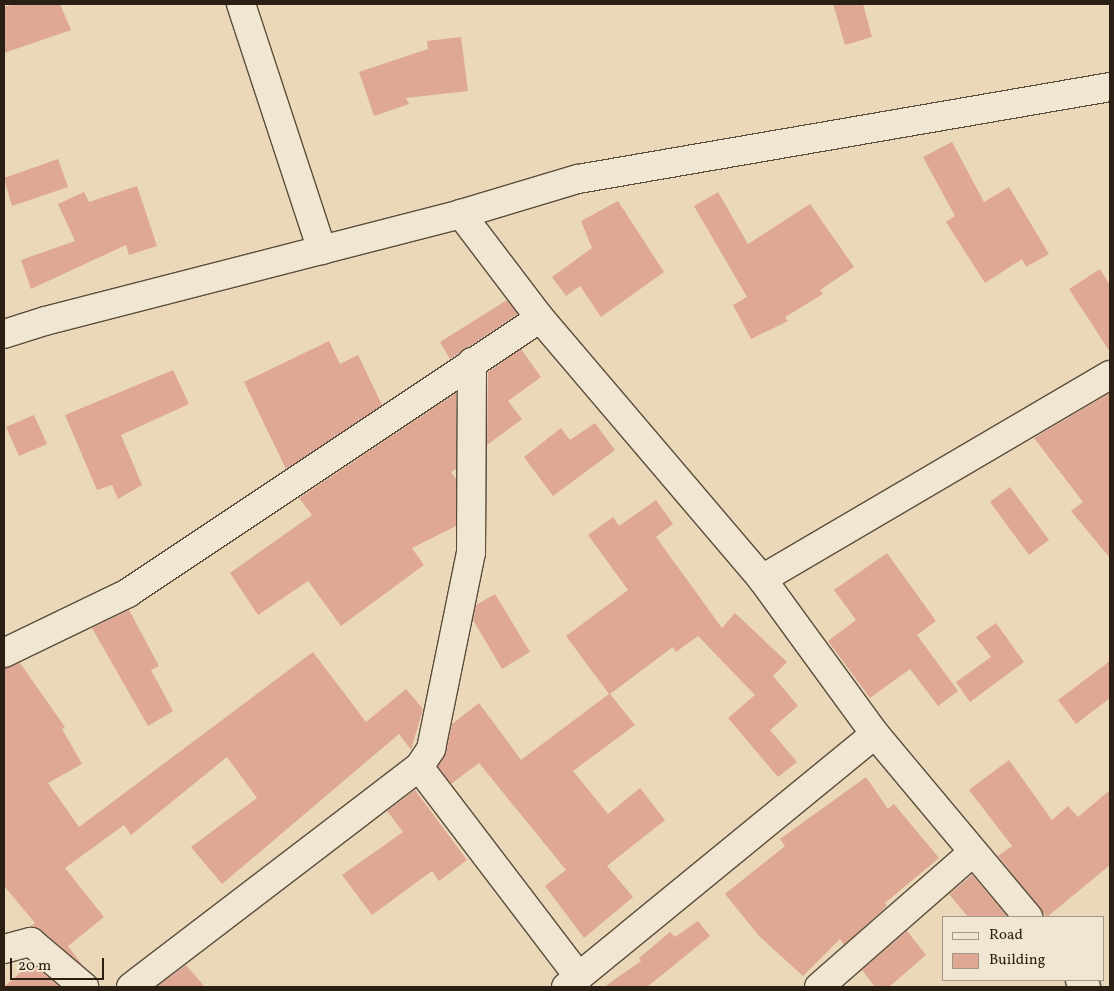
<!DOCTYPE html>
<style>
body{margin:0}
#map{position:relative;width:1114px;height:991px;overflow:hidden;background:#ead8b9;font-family:Vollkorn,serif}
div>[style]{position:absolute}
.building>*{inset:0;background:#dfa894}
.roads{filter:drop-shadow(1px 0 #5b4d3d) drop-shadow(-1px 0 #5b4d3d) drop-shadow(0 1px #5b4d3d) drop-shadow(0 -1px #5b4d3d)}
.minor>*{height:28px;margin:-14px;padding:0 14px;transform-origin:14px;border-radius:14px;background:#f1e6d2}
span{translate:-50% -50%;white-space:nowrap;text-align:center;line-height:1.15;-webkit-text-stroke:4px #f1e6d2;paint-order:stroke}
.frame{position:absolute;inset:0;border:5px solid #2b1f14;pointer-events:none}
.legend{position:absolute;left:942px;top:916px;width:162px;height:65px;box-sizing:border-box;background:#f1e6d2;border:1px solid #a29686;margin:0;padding:6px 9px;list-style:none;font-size:15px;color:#2b1f14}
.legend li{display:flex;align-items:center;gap:10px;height:25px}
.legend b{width:25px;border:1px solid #a29686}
.scale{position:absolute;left:10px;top:958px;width:94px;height:22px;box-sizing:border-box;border:2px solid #2b1f14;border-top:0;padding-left:6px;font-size:15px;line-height:18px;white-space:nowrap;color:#2b1f14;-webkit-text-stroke:4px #f1e6d2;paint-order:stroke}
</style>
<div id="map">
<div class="building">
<div style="clip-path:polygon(14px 4px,60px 4px,71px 30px,4px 53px,4px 7px)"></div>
<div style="clip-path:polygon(833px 4px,863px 4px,872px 37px,845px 45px)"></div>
<div style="clip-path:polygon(461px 37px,468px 91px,406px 98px,409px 104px,374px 116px,359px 72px,428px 49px,427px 41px)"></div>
<div style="clip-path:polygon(952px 142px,984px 202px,1009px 187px,1049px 254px,1026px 267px,1022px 259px,985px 283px,946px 222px,955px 216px,923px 157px)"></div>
<div style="clip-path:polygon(58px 159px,68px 187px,12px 206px,4px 178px)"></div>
<div style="clip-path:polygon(137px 186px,157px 246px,129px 255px,126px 245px,31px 289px,21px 260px,75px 241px,58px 204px,84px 192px,89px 202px)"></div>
<div style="clip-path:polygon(718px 192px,748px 244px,810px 204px,854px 267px,820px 290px,823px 294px,785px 317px,788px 321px,751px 339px,733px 305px,747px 297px,694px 206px)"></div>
<div style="clip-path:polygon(618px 201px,664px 272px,601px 317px,580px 286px,566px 296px,552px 277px,592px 248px,581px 221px)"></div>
<div style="clip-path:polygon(1100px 269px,1110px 285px,1110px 352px,1069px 289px)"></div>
<div style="clip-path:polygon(507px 300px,518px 314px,450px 359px,440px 342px)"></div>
<div style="clip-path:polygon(329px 341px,340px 364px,358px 355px,382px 405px,286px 469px,244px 382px)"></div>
<div style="clip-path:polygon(521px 349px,541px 377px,508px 401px,522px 419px,487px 445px,488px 372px)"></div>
<div style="clip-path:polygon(173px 370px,189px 404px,121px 435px,142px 485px,118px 499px,112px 485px,97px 490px,65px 415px)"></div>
<div style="clip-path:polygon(456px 393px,456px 469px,451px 472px,456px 479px,456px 526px,412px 548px,424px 565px,341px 626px,308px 581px,258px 615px,230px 573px,312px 515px,299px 498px)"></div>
<div style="clip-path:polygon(1110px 393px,1110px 558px,1071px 511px,1083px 502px,1034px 438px)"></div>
<div style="clip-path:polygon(34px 415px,47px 444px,19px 456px,6px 427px)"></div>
<div style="clip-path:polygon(595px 423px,615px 450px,553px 496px,524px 457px,561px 428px,570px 440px)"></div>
<div style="clip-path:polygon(1010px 487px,1049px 540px,1029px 555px,990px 502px)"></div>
<div style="clip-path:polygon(656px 500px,673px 524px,656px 537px,722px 628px,735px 613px,787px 662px,773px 676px,798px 706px,770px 730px,797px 762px,778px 777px,728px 718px,755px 695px,698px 636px,676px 652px,673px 647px,610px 694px,635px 725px,573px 771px,608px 814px,640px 788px,665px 820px,607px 866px,633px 897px,584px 938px,545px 886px,566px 870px,479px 763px,451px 784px,438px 766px,446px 752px,452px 724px,479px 703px,521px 760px,609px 694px,566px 636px,628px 590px,588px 535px,613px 517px,619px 526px)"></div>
<div style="clip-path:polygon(887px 553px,936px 621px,917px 635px,958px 691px,938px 706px,910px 669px,870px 698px,828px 641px,856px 620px,834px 590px)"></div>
<div style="clip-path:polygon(495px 594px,530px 652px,502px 669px,473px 620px,476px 605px)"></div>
<div style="clip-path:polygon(129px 610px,159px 666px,151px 670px,173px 711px,148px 726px,92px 628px)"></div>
<div style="clip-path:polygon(996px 623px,1024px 662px,970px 702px,956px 682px,991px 657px,976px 637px)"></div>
<div style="clip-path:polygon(313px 652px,366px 722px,406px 689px,423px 709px,411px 750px,399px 734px,222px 884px,191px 847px,257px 798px,227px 757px,131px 835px,124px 825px,65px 868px,104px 917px,68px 946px,83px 966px,41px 930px,30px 927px,35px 923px,4px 886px,4px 668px,20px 663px,65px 727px,62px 729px,82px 764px,48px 783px,79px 827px)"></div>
<div style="clip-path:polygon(1110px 661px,1110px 698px,1076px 724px,1058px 700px)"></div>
<div style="clip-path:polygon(1009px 760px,1052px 820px,1068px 806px,1078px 817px,1110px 790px,1110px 865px,1047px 917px,998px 856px,1012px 846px,969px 790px)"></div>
<div style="clip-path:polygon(866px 777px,888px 809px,894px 804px,939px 858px,885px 903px,887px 906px,844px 945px,840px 939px,803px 976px,759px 936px,725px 894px,785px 846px,780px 839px)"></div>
<div style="clip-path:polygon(415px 790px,467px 860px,439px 881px,432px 871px,372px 915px,342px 875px,403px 832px,387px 811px)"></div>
<div style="clip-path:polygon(972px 875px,1008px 917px,968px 917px,949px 894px)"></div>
<div style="clip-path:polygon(698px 921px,710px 936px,647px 987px,604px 987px,641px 961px,639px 958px,670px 932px,675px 937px)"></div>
<div style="clip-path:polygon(907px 931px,926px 955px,889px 987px,875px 987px,862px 970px)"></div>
<div style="clip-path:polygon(31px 963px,60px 987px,4px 987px)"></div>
<div style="clip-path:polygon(186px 965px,205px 987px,156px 987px)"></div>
</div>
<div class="roads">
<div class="minor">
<div style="left:241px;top:4px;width:259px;rotate:71.8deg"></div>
<div style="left:461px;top:214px;width:131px;rotate:52.8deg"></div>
<div style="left:540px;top:318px;width:343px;rotate:49.6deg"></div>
<div style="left:762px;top:579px;width:192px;rotate:53.9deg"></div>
<div style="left:875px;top:734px;width:239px;rotate:50.1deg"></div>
<div style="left:4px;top:334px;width:43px;rotate:-17.6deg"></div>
<div style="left:45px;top:321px;width:430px;rotate:-14.4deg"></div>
<div style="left:461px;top:214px;width:122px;rotate:-16.7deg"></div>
<div style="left:578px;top:179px;width:540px;rotate:-9.81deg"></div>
<div style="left:762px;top:579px;width:403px;rotate:-30.4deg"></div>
<div style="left:4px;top:653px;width:138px;rotate:-25.8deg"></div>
<div style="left:128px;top:593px;width:495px;rotate:-33.7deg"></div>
<div style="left:419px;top:767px;width:264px;rotate:52.7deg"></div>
<div style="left:4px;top:949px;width:28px;rotate:-15deg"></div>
<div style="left:31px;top:942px;width:70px;rotate:40.3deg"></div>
<div style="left:1080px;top:980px;width:9px;rotate:49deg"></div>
<div style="left:131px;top:987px;width:362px;rotate:-37.4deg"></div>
<div style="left:419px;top:767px;width:22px;rotate:-56deg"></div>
<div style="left:431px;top:749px;width:200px;rotate:-78.5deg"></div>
<div style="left:471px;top:553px;width:191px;rotate:-89.7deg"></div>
<div style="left:566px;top:987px;width:399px;rotate:-39.3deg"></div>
<div style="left:819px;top:987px;width:205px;rotate:-41.2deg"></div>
</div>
</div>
<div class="frame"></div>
<ul class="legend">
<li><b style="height:6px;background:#f1e6d2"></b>Road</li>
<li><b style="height:14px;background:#dfa894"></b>Building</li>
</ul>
<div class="scale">20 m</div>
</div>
